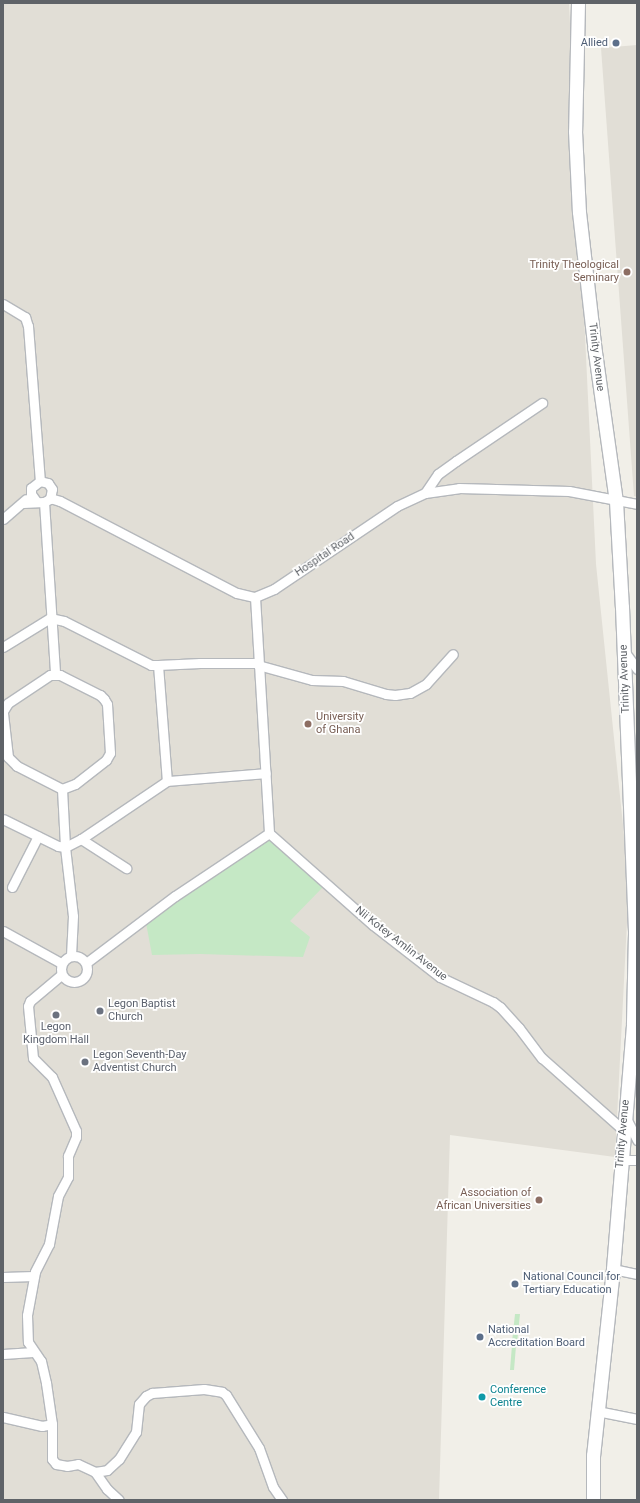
<!DOCTYPE html>
<style>
body{margin:0}
#map{position:relative;width:640px;height:1503px;overflow:hidden;background:#f1efe8;font-family:Roboto,sans-serif}
div>[style]{position:absolute}
.education>*{inset:0;background:#e1ded6}
.green>*{inset:0;background:#c5e8c5}
.roads{filter:drop-shadow(1px 0 #b5b8bc) drop-shadow(-1px 0 #b5b8bc) drop-shadow(0 1px #b5b8bc) drop-shadow(0 -1px #b5b8bc)}
.street>*{height:9px;margin:-4.5px;padding:0 4.5px;transform-origin:4.5px;border-radius:4.5px;background:#fff}
.street>.ring{margin:-4.5px;padding:0;box-sizing:content-box;background:none;border:9px solid #fff;border-radius:50%}
.secondary>*{height:13px;margin:-6.5px;padding:0 6.5px;transform-origin:6.5px;border-radius:6.5px;background:#fff}
.dots>*{width:11px;height:11px;translate:-50% -50%;box-sizing:border-box;border:2px solid #fff;border-radius:50%}
span{translate:-50% -50%;white-space:nowrap;text-align:center;line-height:1.15;-webkit-text-stroke:3.5px #fff;paint-order:stroke}
.service-label{font-size:11px;color:#4e5e75}
.right{translate:-100% -50%;text-align:right}
.left{translate:0 -50%;text-align:left}
.education-label{font-size:11px;color:#785e54}
.street-label{font-size:11px;color:#5f6368}
.worship-label{font-size:11px;color:#5b616d}
.culture-label{font-size:11px;color:#0d838f}
.frame{position:absolute;inset:0;border:4px solid #5f6368;pointer-events:none}
</style>
<div id="map">
<div class="education">
<div style="clip-path:polygon(3px 3px,569px 3px,596px 564px,629px 883px,615px 1157px,450px 1135px,439px 1500px,3px 1500px)"></div>
<div style="clip-path:polygon(637px 45px,637px 497px,634px 496px,601px 48px)"></div>
</div>
<div class="green">
<div style="clip-path:polygon(268px 838px,323px 887px,290px 921px,310px 937px,303px 957px,200px 954px,152px 955px,146px 923px)"></div>
<div style="clip-path:polygon(515px 1314px,520px 1314px,517px 1343px,512px 1342px)"></div>
<div style="clip-path:polygon(512px 1345px,516px 1346px,514px 1370px,510px 1370px)"></div>
</div>
<div class="roads">
<div class="street">
<div style="left:3px;top:304px;width:26px;rotate:31deg"></div>
<div style="left:25px;top:317px;width:9px;rotate:72deg"></div>
<div style="left:28px;top:326px;width:155px;rotate:85.6deg"></div>
<div style="left:425px;top:493px;width:23px;rotate:-56deg"></div>
<div style="left:438px;top:474px;width:22px;rotate:-36deg"></div>
<div style="left:456px;top:461px;width:104px;rotate:-34deg"></div>
<div style="left:50px;top:498px;width:10px;rotate:17deg"></div>
<div style="left:60px;top:501px;width:199px;rotate:27.5deg"></div>
<div style="left:237px;top:593px;width:18px;rotate:13deg"></div>
<div style="left:255px;top:597px;width:21px;rotate:-23deg"></div>
<div style="left:274px;top:589px;width:148px;rotate:-34deg"></div>
<div style="left:397px;top:506px;width:31px;rotate:-25deg"></div>
<div style="left:425px;top:493px;width:34px;rotate:-8deg"></div>
<div style="left:459px;top:488px;width:110px;rotate:1.6deg"></div>
<div style="left:569px;top:491px;width:69px;rotate:10.8deg"></div>
<div style="left:44px;top:502px;width:172px;rotate:86.3deg"></div>
<div style="left:23px;top:503px;width:21px;rotate:-3deg"></div>
<div style="left:44px;top:502px;width:7px;rotate:-27deg"></div>
<div style="left:50px;top:499px;width:10px;rotate:-79deg"></div>
<div style="left:52px;top:489px;width:7px;rotate:-124deg"></div>
<div style="left:48px;top:483px;width:8px;rotate:-166deg"></div>
<div style="left:40px;top:481px;width:11px;rotate:142deg"></div>
<div style="left:31px;top:488px;width:6px;rotate:90deg"></div>
<div style="left:31px;top:494px;width:9px;rotate:54deg"></div>
<div style="left:3px;top:519px;width:30px;rotate:-41deg"></div>
<div style="left:255px;top:597px;width:236px;rotate:86.6deg"></div>
<div style="left:3px;top:647px;width:55px;rotate:-31.7deg"></div>
<div style="left:50px;top:618px;width:14px;rotate:12deg"></div>
<div style="left:64px;top:621px;width:97px;rotate:26.8deg"></div>
<div style="left:151px;top:665px;width:7px"></div>
<div style="left:158px;top:665px;width:116px;rotate:85.6deg"></div>
<div style="left:167px;top:781px;width:104px;rotate:146deg"></div>
<div style="left:81px;top:839px;width:18px;rotate:153deg"></div>
<div style="left:65px;top:847px;width:7px;rotate:-172deg"></div>
<div style="left:58px;top:846px;width:61px;rotate:-153.9deg"></div>
<div style="left:624px;top:651px;width:22px;rotate:54deg"></div>
<div style="left:158px;top:665px;width:42px;rotate:-2.7deg"></div>
<div style="left:200px;top:663px;width:58px"></div>
<div style="left:258px;top:665px;width:56px;rotate:15.5deg"></div>
<div style="left:312px;top:680px;width:31px;rotate:2deg"></div>
<div style="left:343px;top:681px;width:45px;rotate:16.8deg"></div>
<div style="left:386px;top:694px;width:9px;rotate:6deg"></div>
<div style="left:395px;top:695px;width:15px;rotate:-8deg"></div>
<div style="left:410px;top:693px;width:18px;rotate:-29deg"></div>
<div style="left:426px;top:684px;width:40px;rotate:-48deg"></div>
<div style="left:3px;top:711px;width:9px;rotate:-58deg"></div>
<div style="left:8px;top:703px;width:50px;rotate:-33.7deg"></div>
<div style="left:50px;top:675px;width:10px"></div>
<div style="left:60px;top:675px;width:45px;rotate:26.6deg"></div>
<div style="left:100px;top:695px;width:6px;rotate:45deg"></div>
<div style="left:104px;top:699px;width:6px;rotate:59deg"></div>
<div style="left:107px;top:704px;width:49px;rotate:86.5deg"></div>
<div style="left:110px;top:753px;width:8px;rotate:120deg"></div>
<div style="left:106px;top:760px;width:39px;rotate:142deg"></div>
<div style="left:75px;top:784px;width:14px;rotate:159deg"></div>
<div style="left:62px;top:789px;width:51px;rotate:-152.9deg"></div>
<div style="left:17px;top:766px;width:13px;rotate:-135deg"></div>
<div style="left:8px;top:757px;width:44px;rotate:-96.5deg"></div>
<div style="left:167px;top:781px;width:99px;rotate:-4.6deg"></div>
<div style="left:62px;top:789px;width:58px;rotate:87deg"></div>
<div style="left:65px;top:847px;width:69px;rotate:83.4deg"></div>
<div style="left:73px;top:916px;width:40px;rotate:92.9deg"></div>
<div style="left:269px;top:833px;width:139px;rotate:41.5deg"></div>
<div style="left:373px;top:925px;width:85px;rotate:37.8deg"></div>
<div style="left:440px;top:977px;width:59px;rotate:25.3deg"></div>
<div style="left:493px;top:1002px;width:9px;rotate:36deg"></div>
<div style="left:500px;top:1007px;width:28px;rotate:48deg"></div>
<div style="left:519px;top:1028px;width:38px;rotate:53deg"></div>
<div style="left:542px;top:1058px;width:108px;rotate:41.6deg"></div>
<div style="left:81px;top:839px;width:54px;rotate:32.8deg"></div>
<div style="left:12px;top:887px;width:57px;rotate:-63deg"></div>
<div style="left:3px;top:931px;width:66px;rotate:28.9deg"></div>
<div class="ring" style="left:61px;top:956px;width:17px;height:17px"></div>
<div style="left:86px;top:963px;width:111px;rotate:-37deg"></div>
<div style="left:175px;top:896px;width:113px;rotate:-33.8deg"></div>
<div style="left:61px;top:975px;width:40px;rotate:140deg"></div>
<div style="left:30px;top:1001px;width:5px;rotate:112deg"></div>
<div style="left:28px;top:1006px;width:52px;rotate:84.5deg"></div>
<div style="left:33px;top:1058px;width:27px;rotate:45deg"></div>
<div style="left:52px;top:1077px;width:59px;rotate:66deg"></div>
<div style="left:76px;top:1131px;width:6px;rotate:90deg"></div>
<div style="left:76px;top:1137px;width:21px;rotate:113deg"></div>
<div style="left:68px;top:1156px;width:21px;rotate:90deg"></div>
<div style="left:68px;top:1177px;width:21px;rotate:118deg"></div>
<div style="left:58px;top:1196px;width:49px;rotate:100.6deg"></div>
<div style="left:49px;top:1244px;width:31px;rotate:117deg"></div>
<div style="left:35px;top:1272px;width:44px;rotate:100.5deg"></div>
<div style="left:27px;top:1315px;width:27px;rotate:88deg"></div>
<div style="left:28px;top:1342px;width:23px;rotate:56deg"></div>
<div style="left:41px;top:1361px;width:23px;rotate:77deg"></div>
<div style="left:46px;top:1383px;width:41px;rotate:81.7deg"></div>
<div style="left:52px;top:1424px;width:35px;rotate:90deg"></div>
<div style="left:52px;top:1459px;width:6px;rotate:51deg"></div>
<div style="left:56px;top:1464px;width:11px;rotate:10deg"></div>
<div style="left:67px;top:1466px;width:11px;rotate:-10deg"></div>
<div style="left:78px;top:1464px;width:19px;rotate:25deg"></div>
<div style="left:95px;top:1472px;width:21px;rotate:55deg"></div>
<div style="left:107px;top:1489px;width:16px;rotate:43deg"></div>
<div style="left:626px;top:1118px;width:25px;rotate:63deg"></div>
<div style="left:621px;top:1160px;width:16px"></div>
<div style="left:613px;top:1269px;width:25px;rotate:12deg"></div>
<div style="left:3px;top:1277px;width:31px;rotate:-2deg"></div>
<div style="left:3px;top:1354px;width:30px;rotate:-4deg"></div>
<div style="left:597px;top:1411px;width:41px;rotate:11.3deg"></div>
<div style="left:3px;top:1417px;width:40px;rotate:13deg"></div>
<div style="left:42px;top:1426px;width:10px;rotate:-11deg"></div>
<div style="left:95px;top:1472px;width:12px;rotate:-9deg"></div>
<div style="left:107px;top:1470px;width:16px;rotate:-43deg"></div>
<div style="left:119px;top:1459px;width:32px;rotate:-58deg"></div>
<div style="left:136px;top:1432px;width:28px;rotate:-84deg"></div>
<div style="left:139px;top:1404px;width:11px;rotate:-49deg"></div>
<div style="left:146px;top:1396px;width:7px;rotate:-27deg"></div>
<div style="left:152px;top:1393px;width:52px;rotate:-4.4deg"></div>
<div style="left:204px;top:1389px;width:18px;rotate:9deg"></div>
<div style="left:222px;top:1392px;width:5px;rotate:37deg"></div>
<div style="left:226px;top:1395px;width:62px;rotate:58.1deg"></div>
<div style="left:259px;top:1448px;width:41px;rotate:70.3deg"></div>
<div style="left:273px;top:1487px;width:16px;rotate:55deg"></div>
</div>
<div class="secondary">
<div style="left:578px;top:3px;width:128px;rotate:91.3deg"></div>
<div style="left:575px;top:131px;width:81px;rotate:87.2deg"></div>
<div style="left:579px;top:212px;width:141px;rotate:83.5deg"></div>
<div style="left:595px;top:352px;width:150px;rotate:82deg"></div>
<div style="left:616px;top:501px;width:106px;rotate:86.8deg"></div>
<div style="left:622px;top:607px;width:327px;rotate:87.7deg"></div>
<div style="left:635px;top:934px;width:91px;rotate:91.3deg"></div>
<div style="left:633px;top:1025px;width:245px;rotate:94.7deg"></div>
<div style="left:613px;top:1269px;width:187px;rotate:96.1deg"></div>
<div style="left:593px;top:1455px;width:45px;rotate:90deg"></div>
</div>
</div>
<div class="dots">
<div style="left:616px;top:43px;background:#5c6f8a"></div>
<div style="left:627px;top:272px;background:#8d6e63"></div>
<div style="left:308px;top:724px;background:#8d6e63"></div>
<div style="left:100px;top:1011px;background:#6b7280"></div>
<div style="left:56px;top:1015px;background:#6b7280"></div>
<div style="left:85px;top:1062px;background:#6b7280"></div>
<div style="left:539px;top:1200px;background:#8d6e63"></div>
<div style="left:515px;top:1284px;background:#5c6f8a"></div>
<div style="left:480px;top:1337px;background:#5c6f8a"></div>
<div style="left:482px;top:1397px;background:#0f9aa8"></div>
</div>
<div class="service-label">
<span class="right" style="left:608px;top:43px">Allied</span>
<span class="left" style="left:523px;top:1284px">National Council for<br>Tertiary Education</span>
<span class="left" style="left:488px;top:1337px">National<br>Accreditation Board</span>
</div>
<div class="education-label">
<span class="right" style="left:619px;top:272px">Trinity Theological<br>Seminary</span>
<span class="left" style="left:316px;top:724px">University<br>of Ghana</span>
<span class="right" style="left:531px;top:1200px">Association of<br>African Universities</span>
</div>
<div class="street-label">
<span style="left:596px;top:357px;rotate:83deg">Trinity Avenue</span>
<span style="left:325px;top:555px;rotate:-34deg">Hospital Road</span>
<span style="left:625px;top:679px;rotate:-92deg">Trinity Avenue</span>
<span style="left:401px;top:944px;rotate:38deg">Nii Kotey Amlin Avenue</span>
<span style="left:623px;top:1134px;rotate:-85deg">Trinity Avenue</span>
</div>
<div class="worship-label">
<span class="left" style="left:108px;top:1011px">Legon Baptist<br>Church</span>
<span style="left:56px;top:1034px">Legon<br>Kingdom Hall</span>
<span class="left" style="left:93px;top:1062px">Legon Seventh-Day<br>Adventist Church</span>
</div>
<div class="culture-label">
<span class="left" style="left:490px;top:1397px">Conference<br>Centre</span>
</div>
<div class="frame"></div>
</div>
